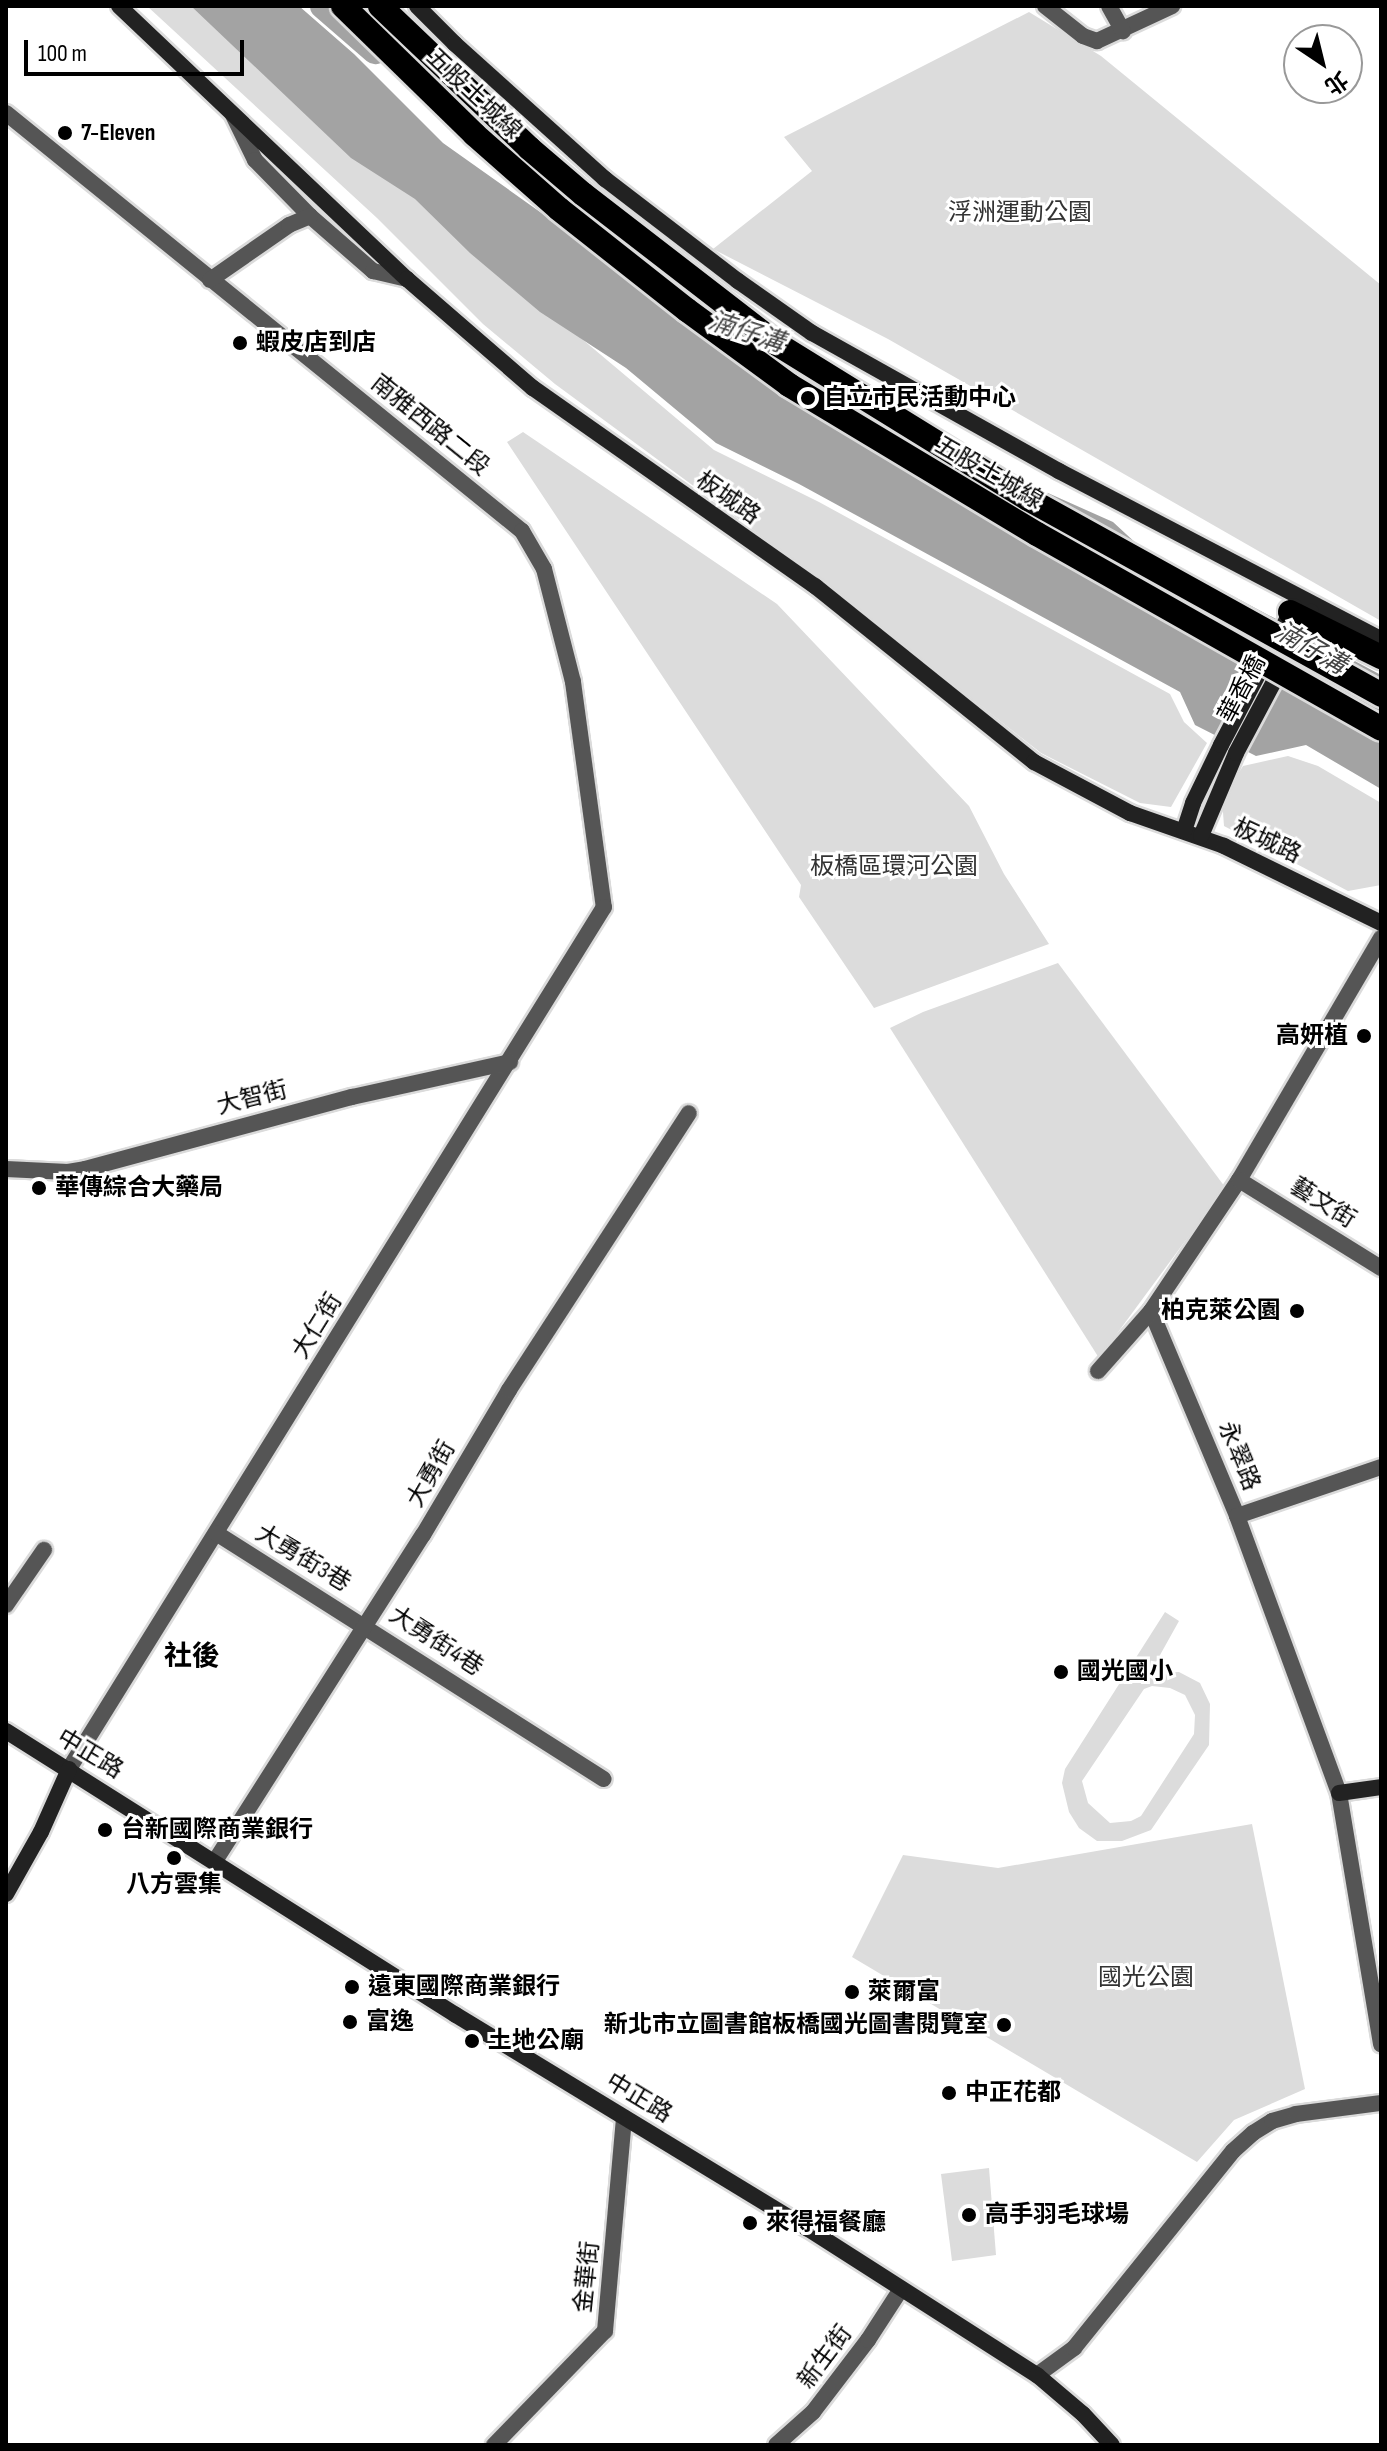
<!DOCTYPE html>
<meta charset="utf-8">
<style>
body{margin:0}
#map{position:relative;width:1387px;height:2451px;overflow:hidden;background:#fff;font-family:"Sofia Sans Condensed","Noto Sans TC",sans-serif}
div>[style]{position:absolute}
.green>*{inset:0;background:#dcdcdc}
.water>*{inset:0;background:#a3a3a3}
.river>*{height:26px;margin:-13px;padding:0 13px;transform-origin:13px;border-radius:13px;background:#a3a3a3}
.roads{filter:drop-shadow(2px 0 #dbdbdb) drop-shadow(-2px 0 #dbdbdb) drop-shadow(0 2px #dbdbdb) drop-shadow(0 -2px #dbdbdb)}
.street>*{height:16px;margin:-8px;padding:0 8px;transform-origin:8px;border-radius:8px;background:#555}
.secondary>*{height:16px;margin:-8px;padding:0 8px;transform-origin:8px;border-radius:8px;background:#222}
.highway>*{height:24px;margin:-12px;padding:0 12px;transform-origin:12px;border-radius:12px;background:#000}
.bridges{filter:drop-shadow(2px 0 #dbdbdb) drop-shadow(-2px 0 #dbdbdb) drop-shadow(0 2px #dbdbdb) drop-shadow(0 -2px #dbdbdb)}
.highway-bridge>*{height:24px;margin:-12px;padding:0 12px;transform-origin:12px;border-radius:12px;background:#000}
.dots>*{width:22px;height:22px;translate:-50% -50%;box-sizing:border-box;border:4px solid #fff;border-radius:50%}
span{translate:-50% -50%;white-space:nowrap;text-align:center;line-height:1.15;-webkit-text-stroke:6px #fff;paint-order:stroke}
.street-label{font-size:24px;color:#000}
.poi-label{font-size:24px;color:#000;font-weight:700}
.left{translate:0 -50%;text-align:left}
.right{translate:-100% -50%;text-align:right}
.park-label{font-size:24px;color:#333}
.water-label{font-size:26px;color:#444;font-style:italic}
.quarter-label{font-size:28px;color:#000;font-weight:700}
.frame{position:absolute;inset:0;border:8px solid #000;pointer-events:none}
.north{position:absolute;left:1283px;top:24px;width:80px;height:80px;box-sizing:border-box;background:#fff;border:2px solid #999;border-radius:50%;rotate:145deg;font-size:22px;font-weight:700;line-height:32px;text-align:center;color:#000}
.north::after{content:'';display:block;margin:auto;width:28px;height:36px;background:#000;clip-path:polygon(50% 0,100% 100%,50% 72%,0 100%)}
.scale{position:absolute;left:24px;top:40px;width:220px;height:36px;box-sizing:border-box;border:4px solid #000;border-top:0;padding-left:10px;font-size:24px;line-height:28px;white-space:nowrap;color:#000;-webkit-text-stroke:6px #fff;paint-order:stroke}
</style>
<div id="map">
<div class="green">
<div style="clip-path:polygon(147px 6px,208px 6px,513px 281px,714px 450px,819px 502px,1170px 694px,1184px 722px,1207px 743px,1171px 807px,1140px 803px,1041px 753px,809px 571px,555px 384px,483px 324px,377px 218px)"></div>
<div style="clip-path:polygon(1029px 12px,1101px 56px,1381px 285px,1381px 621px,888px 339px,713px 249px,812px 171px,784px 137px)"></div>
<div style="clip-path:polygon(523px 432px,777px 604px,969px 806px,1004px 874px,1049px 944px,874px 1008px,799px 897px,801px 885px,507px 442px)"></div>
<div style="clip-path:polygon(1288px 756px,1318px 766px,1381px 803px,1381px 885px,1348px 891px,1224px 826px,1222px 799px,1243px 766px)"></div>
<div style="clip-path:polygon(1058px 963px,1225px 1187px,1099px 1358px,890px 1028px,923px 1012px)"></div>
<div style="clip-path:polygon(evenodd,1165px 1612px,1179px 1621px,1150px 1673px,1179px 1672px,1200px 1683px,1210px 1704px,1209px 1745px,1151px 1830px,1122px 1841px,1097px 1841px,1079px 1828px,1069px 1812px,1062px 1783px,1065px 1769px,1165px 1612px,1152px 1686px,1170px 1688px,1185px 1695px,1195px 1715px,1194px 1734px,1141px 1816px,1131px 1821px,1110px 1823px,1088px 1803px,1082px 1781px,1144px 1689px,1152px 1686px)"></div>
<div style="clip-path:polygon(1252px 1824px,1305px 2089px,1234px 2120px,1197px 2162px,852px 1957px,903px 1855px,998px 1868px)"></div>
<div style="clip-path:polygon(989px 2168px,996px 2255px,952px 2261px,941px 2174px)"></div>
</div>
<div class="water">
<div style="clip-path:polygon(191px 6px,299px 6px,354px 54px,443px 143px,657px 295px,774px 351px,985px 465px,1113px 522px,1139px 546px,1381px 675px,1381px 789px,1306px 745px,1256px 756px,1195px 725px,1180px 692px,799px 484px,716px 443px,626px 368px,540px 312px,470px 253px,415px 199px,351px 158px)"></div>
</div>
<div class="river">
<div style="left:323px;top:6px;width:69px;rotate:40.9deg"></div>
</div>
<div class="roads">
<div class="street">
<div style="left:1045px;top:6px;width:48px;rotate:38.3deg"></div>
<div style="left:1083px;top:36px;width:15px;rotate:20deg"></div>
<div style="left:1097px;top:41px;width:83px;rotate:-25deg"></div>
<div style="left:1109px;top:6px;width:29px;rotate:61deg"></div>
<div style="left:6px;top:113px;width:664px;rotate:39.01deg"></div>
<div style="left:522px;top:531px;width:44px;rotate:59.9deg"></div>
<div style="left:544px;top:569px;width:117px;rotate:75.6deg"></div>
<div style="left:573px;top:682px;width:227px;rotate:82.2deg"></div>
<div style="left:604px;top:907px;width:1015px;rotate:121.83deg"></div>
<div style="left:233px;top:115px;width:50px;rotate:63.9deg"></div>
<div style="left:255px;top:160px;width:78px;rotate:45.5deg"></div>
<div style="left:310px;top:216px;width:84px;rotate:41.1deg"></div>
<div style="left:373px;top:271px;width:35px;rotate:13deg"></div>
<div style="left:210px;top:280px;width:96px;rotate:-34.8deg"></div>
<div style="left:289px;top:225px;width:23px;rotate:-23deg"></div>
<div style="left:1381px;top:938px;width:281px;rotate:120.4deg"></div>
<div style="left:1239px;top:1180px;width:158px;rotate:123.9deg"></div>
<div style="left:1151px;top:1311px;width:222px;rotate:67.2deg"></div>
<div style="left:1237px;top:1516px;width:295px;rotate:69.8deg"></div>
<div style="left:1339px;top:1793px;width:255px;rotate:80.5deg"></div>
<div style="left:6px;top:1169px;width:62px;rotate:2.8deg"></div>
<div style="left:68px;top:1172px;width:17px;rotate:-10deg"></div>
<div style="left:85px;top:1169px;width:277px;rotate:-15.1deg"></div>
<div style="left:352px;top:1097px;width:162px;rotate:-12.5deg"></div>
<div style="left:1239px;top:1180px;width:167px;rotate:31.8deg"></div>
<div style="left:1098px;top:1371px;width:80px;rotate:-48.5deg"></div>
<div style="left:1237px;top:1516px;width:152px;rotate:-18.8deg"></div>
<div style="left:216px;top:1533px;width:459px;rotate:32.4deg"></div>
<div style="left:6px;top:1605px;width:67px;rotate:-55.4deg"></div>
<div style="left:215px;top:1861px;width:387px;rotate:-57.5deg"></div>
<div style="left:423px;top:1535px;width:169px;rotate:-59.3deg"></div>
<div style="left:509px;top:1390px;width:330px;rotate:-57deg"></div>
<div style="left:1037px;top:2375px;width:46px;rotate:-36.1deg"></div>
<div style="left:1074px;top:2348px;width:253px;rotate:-51.1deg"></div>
<div style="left:1233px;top:2151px;width:27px;rotate:-42deg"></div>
<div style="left:1253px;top:2133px;width:22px;rotate:-32deg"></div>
<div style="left:1272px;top:2121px;width:25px;rotate:-16deg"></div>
<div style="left:1296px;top:2114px;width:86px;rotate:-7.4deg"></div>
<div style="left:494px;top:2445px;width:159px;rotate:-45.8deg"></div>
<div style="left:605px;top:2331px;width:214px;rotate:-84.9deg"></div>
<div style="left:776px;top:2445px;width:50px;rotate:-41.7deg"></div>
<div style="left:813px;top:2412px;width:91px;rotate:-52.6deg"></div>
<div style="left:868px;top:2340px;width:61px;rotate:-57.1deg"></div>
</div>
<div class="secondary">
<div style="left:119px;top:6px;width:397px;rotate:43.5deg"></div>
<div style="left:407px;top:279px;width:167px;rotate:40.9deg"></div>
<div style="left:533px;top:388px;width:345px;rotate:35.1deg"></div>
<div style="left:815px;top:586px;width:281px;rotate:38.8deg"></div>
<div style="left:1034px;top:762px;width:109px;rotate:28deg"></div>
<div style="left:1130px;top:813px;width:100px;rotate:19.3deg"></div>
<div style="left:1224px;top:846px;width:175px;rotate:26.1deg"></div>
<div style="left:417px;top:6px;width:54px;rotate:45deg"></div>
<div style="left:455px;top:44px;width:202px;rotate:42deg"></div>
<div style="left:605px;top:179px;width:168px;rotate:37.5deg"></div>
<div style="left:738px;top:281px;width:90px;rotate:35.1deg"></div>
<div style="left:812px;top:333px;width:283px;rotate:29.2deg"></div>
<div style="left:1059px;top:471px;width:363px;rotate:27.6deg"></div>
<div style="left:1184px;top:831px;width:29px;rotate:-72deg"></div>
<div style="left:1193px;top:803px;width:64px;rotate:-64.2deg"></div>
<div style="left:1221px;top:745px;width:157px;rotate:-62.3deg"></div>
<div style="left:1201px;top:836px;width:90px;rotate:-67.1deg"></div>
<div style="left:1236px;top:753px;width:160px;rotate:-62deg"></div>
<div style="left:6px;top:1731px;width:532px;rotate:32.26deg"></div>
<div style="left:456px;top:2015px;width:411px;rotate:31.3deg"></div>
<div style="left:807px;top:2228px;width:273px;rotate:32.6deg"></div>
<div style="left:1037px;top:2375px;width:60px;rotate:40.3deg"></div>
<div style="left:1083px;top:2414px;width:42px;rotate:46.9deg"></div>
<div style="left:1339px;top:1793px;width:42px;rotate:-8.1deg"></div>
<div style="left:6px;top:1894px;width:71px;rotate:-60.6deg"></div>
<div style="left:41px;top:1832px;width:69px;rotate:-66deg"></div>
</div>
<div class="highway">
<div style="left:1290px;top:612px;width:102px;rotate:26.3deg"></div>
</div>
</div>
<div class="bridges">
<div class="highway-bridge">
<div style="left:343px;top:6px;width:183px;rotate:44.3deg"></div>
<div style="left:474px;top:134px;width:113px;rotate:41.4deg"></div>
<div style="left:559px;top:209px;width:163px;rotate:38.3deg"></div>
<div style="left:687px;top:310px;width:127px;rotate:36.3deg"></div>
<div style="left:789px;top:385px;width:289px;rotate:31deg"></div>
<div style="left:1037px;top:534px;width:395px;rotate:29.5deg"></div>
<div style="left:380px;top:6px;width:206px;rotate:43.6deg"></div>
<div style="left:529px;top:148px;width:71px;rotate:40.4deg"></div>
<div style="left:583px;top:194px;width:245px;rotate:37.7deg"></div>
<div style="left:777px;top:344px;width:295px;rotate:31.7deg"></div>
<div style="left:1028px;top:499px;width:404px;rotate:29deg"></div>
</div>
</div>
<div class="dots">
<div style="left:65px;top:133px;background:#000"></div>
<div style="left:240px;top:343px;background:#000"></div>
<div style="left:808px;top:398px;background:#000"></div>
<div style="left:1364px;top:1036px;background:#000"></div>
<div style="left:39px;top:1188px;background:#000"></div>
<div style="left:1297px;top:1311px;background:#000"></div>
<div style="left:1061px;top:1672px;background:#000"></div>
<div style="left:105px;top:1830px;background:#000"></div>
<div style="left:174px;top:1858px;background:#000"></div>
<div style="left:352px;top:1987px;background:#000"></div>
<div style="left:852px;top:1992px;background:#000"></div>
<div style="left:350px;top:2022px;background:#000"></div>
<div style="left:1004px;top:2025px;background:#000"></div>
<div style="left:472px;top:2041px;background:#000"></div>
<div style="left:949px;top:2093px;background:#000"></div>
<div style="left:969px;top:2215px;background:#000"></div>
<div style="left:750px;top:2223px;background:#000"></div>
</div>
<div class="street-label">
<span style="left:474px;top:94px;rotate:43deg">五股土城線</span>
<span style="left:430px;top:425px;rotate:39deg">南雅西路二段</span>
<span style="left:989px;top:473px;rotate:30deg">五股土城線</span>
<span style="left:728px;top:498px;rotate:35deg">板城路</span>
<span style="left:1242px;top:689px;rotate:-62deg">華香橋</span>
<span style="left:1267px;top:841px;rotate:25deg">板城路</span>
<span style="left:252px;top:1098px;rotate:-14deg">大智街</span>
<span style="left:1323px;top:1203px;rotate:32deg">藝文街</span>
<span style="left:317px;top:1326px;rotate:-58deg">大仁街</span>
<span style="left:1239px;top:1456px;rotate:68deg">永翠路</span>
<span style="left:431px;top:1474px;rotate:-60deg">大勇街</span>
<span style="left:303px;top:1558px;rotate:31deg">大勇街3巷</span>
<span style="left:436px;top:1641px;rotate:33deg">大勇街4巷</span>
<span style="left:90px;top:1754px;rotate:31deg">中正路</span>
<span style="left:639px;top:2098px;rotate:31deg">中正路</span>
<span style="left:587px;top:2277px;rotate:-84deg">金華街</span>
<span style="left:825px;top:2357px;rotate:-53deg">新生街</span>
</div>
<div class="poi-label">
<span class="left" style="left:81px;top:133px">7-Eleven</span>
<span class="left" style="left:256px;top:343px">蝦皮店到店</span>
<span class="left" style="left:824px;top:398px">自立市民活動中心</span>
<span class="right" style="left:1348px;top:1036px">高妍植</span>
<span class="left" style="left:55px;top:1188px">華傳綜合大藥局</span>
<span class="right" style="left:1281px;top:1311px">柏克萊公園</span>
<span class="left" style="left:1077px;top:1672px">國光國小</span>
<span class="left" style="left:121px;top:1830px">台新國際商業銀行</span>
<span style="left:174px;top:1885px">八方雲集</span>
<span class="left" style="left:368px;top:1987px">遠東國際商業銀行</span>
<span class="left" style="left:868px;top:1992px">萊爾富</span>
<span class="left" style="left:366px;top:2022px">富逸</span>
<span class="right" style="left:988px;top:2025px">新北市立圖書館板橋國光圖書閱覽室</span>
<span class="left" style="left:488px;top:2041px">土地公廟</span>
<span class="left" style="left:965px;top:2093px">中正花都</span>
<span class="left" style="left:985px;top:2215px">高手羽毛球場</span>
<span class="left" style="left:766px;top:2223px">來得福餐廳</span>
</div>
<div class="park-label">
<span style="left:1020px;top:213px">浮洲運動公園</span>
<span style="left:894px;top:867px">板橋區環河公園</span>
<span style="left:1146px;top:1978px">國光公園</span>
</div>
<div class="water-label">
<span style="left:746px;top:333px;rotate:18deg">湳仔溝</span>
<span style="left:1310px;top:649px;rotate:30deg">湳仔溝</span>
</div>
<div class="quarter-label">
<span style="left:192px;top:1657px">社後</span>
</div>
<div class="frame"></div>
<div class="north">北</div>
<div class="scale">100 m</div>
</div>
